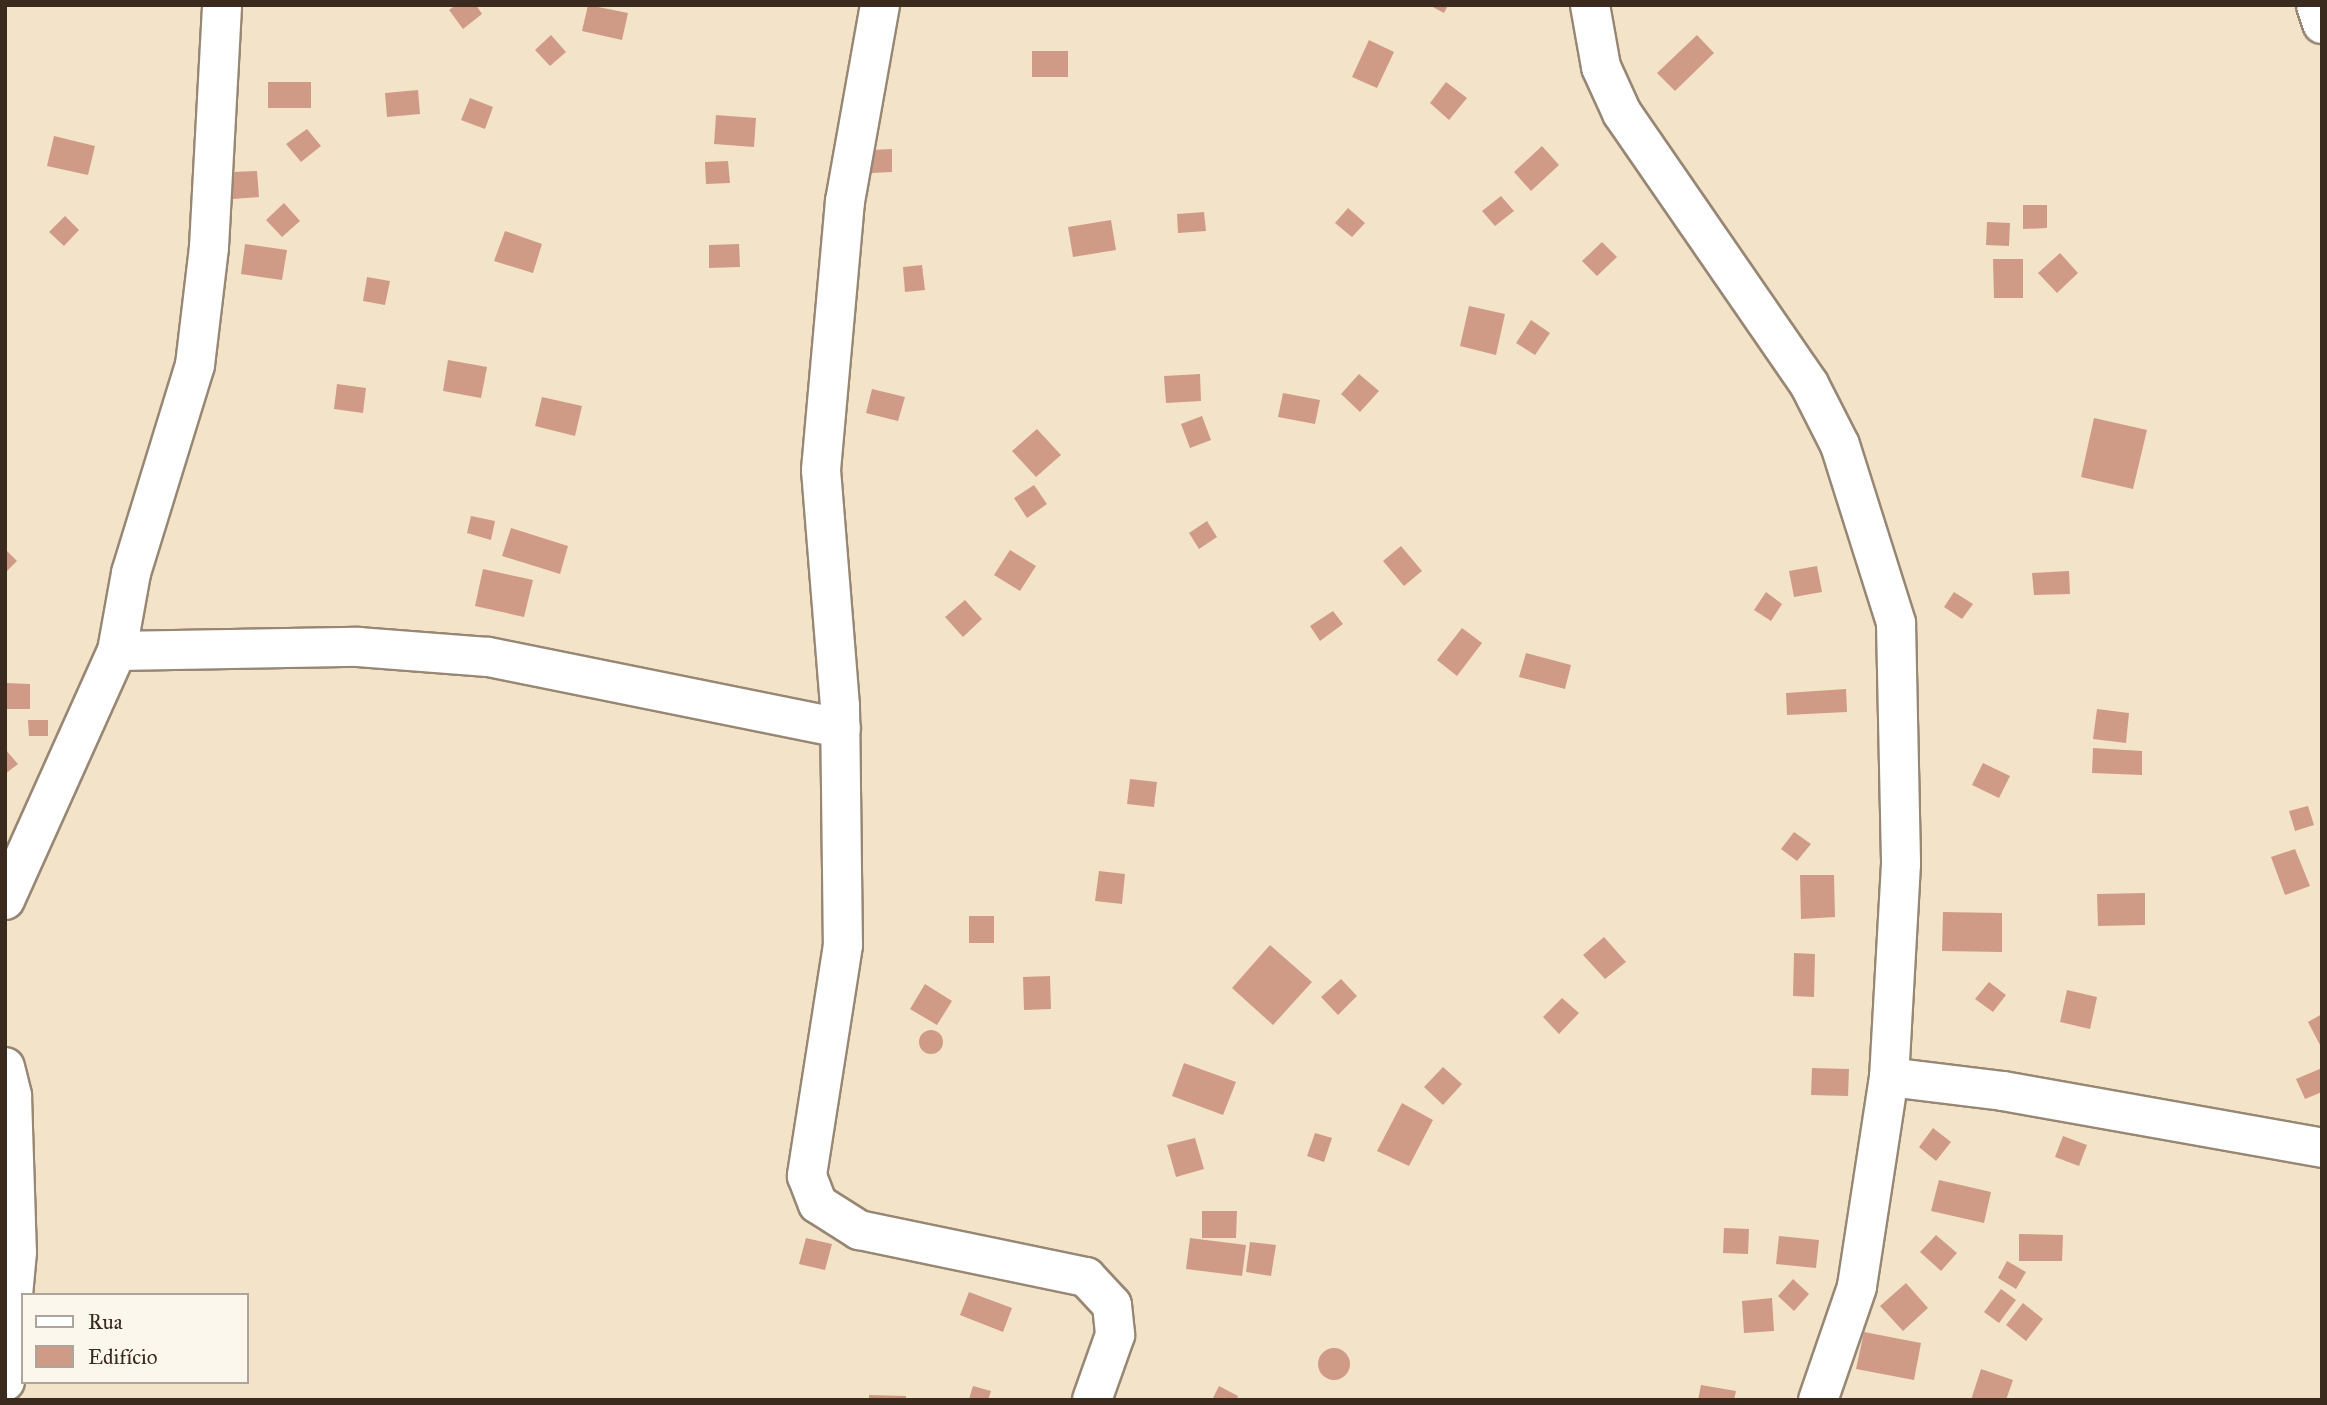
<!DOCTYPE html>
<meta charset="utf-8">
<style>
body{margin:0}
#map{position:relative;width:2327px;height:1405px;overflow:hidden;background:#f3e4c9;font-family:"IM FELL Great Primer",serif}
div>[style]{position:absolute}
.building>*{inset:0;background:#d09b86}
.round{border-radius:50%}
.roads{filter:drop-shadow(2px 0 #978774) drop-shadow(-2px 0 #978774) drop-shadow(0 2px #978774) drop-shadow(0 -2px #978774)}
.minor>*{height:38px;margin:-19px;padding:0 19px;transform-origin:19px;border-radius:19px;background:#fff}
span{translate:-50% -50%;white-space:nowrap;text-align:center;line-height:1.15;-webkit-text-stroke:6px #fbf7ec;paint-order:stroke}
.frame{position:absolute;inset:0;border:7px solid #3b2a1e;pointer-events:none}
.legend{position:absolute;left:21px;top:1293px;width:228px;height:91px;box-sizing:border-box;background:#fbf7ec;border:2px solid #aea59a;margin:0;padding:9px 12px;list-style:none;font-size:21px;color:#3b2a1e}
.legend li{display:flex;align-items:center;gap:14px;height:35px}
.legend b{width:35px;border:2px solid #aea59a}
</style>
<div id="map">
<div class="building">
<div style="clip-path:polygon(456px 5px,476px 5px,482px 14px,463px 29px,449px 10px)"></div>
<div style="clip-path:polygon(588px 5px,628px 13px,622px 40px,582px 31px)"></div>
<div style="clip-path:polygon(1429px 5px,1448px 5px,1444px 13px)"></div>
<div style="clip-path:polygon(551px 35px,566px 52px,550px 66px,535px 50px)"></div>
<div style="clip-path:polygon(1697px 35px,1714px 53px,1675px 91px,1657px 73px)"></div>
<div style="clip-path:polygon(1369px 40px,1394px 52px,1377px 88px,1352px 77px)"></div>
<div style="clip-path:polygon(1032px 51px,1068px 51px,1068px 77px,1032px 77px)"></div>
<div style="clip-path:polygon(268px 82px,311px 82px,311px 108px,268px 108px)"></div>
<div style="clip-path:polygon(1446px 82px,1467px 98px,1449px 120px,1430px 103px)"></div>
<div style="clip-path:polygon(418px 90px,420px 114px,387px 117px,385px 93px)"></div>
<div style="clip-path:polygon(470px 98px,493px 107px,485px 129px,461px 120px)"></div>
<div style="clip-path:polygon(716px 115px,756px 118px,754px 147px,714px 144px)"></div>
<div style="clip-path:polygon(307px 129px,321px 146px,301px 162px,286px 144px)"></div>
<div style="clip-path:polygon(54px 136px,95px 146px,88px 175px,47px 166px)"></div>
<div style="clip-path:polygon(1542px 146px,1559px 165px,1531px 191px,1514px 172px)"></div>
<div style="clip-path:polygon(892px 149px,892px 172px,872px 173px,871px 150px)"></div>
<div style="clip-path:polygon(728px 161px,730px 183px,706px 184px,705px 162px)"></div>
<div style="clip-path:polygon(257px 171px,259px 197px,233px 199px,231px 172px)"></div>
<div style="clip-path:polygon(1501px 196px,1514px 211px,1495px 226px,1482px 211px)"></div>
<div style="clip-path:polygon(284px 203px,300px 221px,282px 237px,266px 220px)"></div>
<div style="clip-path:polygon(2023px 205px,2047px 205px,2047px 228px,2023px 229px)"></div>
<div style="clip-path:polygon(1348px 208px,1365px 223px,1352px 237px,1335px 223px)"></div>
<div style="clip-path:polygon(1204px 212px,1206px 231px,1178px 233px,1177px 214px)"></div>
<div style="clip-path:polygon(65px 216px,79px 230px,64px 246px,49px 232px)"></div>
<div style="clip-path:polygon(1111px 220px,1116px 250px,1073px 257px,1068px 227px)"></div>
<div style="clip-path:polygon(1987px 222px,2010px 223px,2009px 246px,1986px 245px)"></div>
<div style="clip-path:polygon(505px 231px,542px 244px,533px 273px,494px 261px)"></div>
<div style="clip-path:polygon(1602px 242px,1617px 257px,1597px 276px,1582px 261px)"></div>
<div style="clip-path:polygon(245px 244px,287px 250px,282px 280px,241px 274px)"></div>
<div style="clip-path:polygon(739px 244px,740px 267px,709px 268px,709px 245px)"></div>
<div style="clip-path:polygon(2060px 253px,2078px 273px,2057px 293px,2038px 273px)"></div>
<div style="clip-path:polygon(1993px 259px,2023px 259px,2023px 298px,1994px 298px)"></div>
<div style="clip-path:polygon(922px 265px,925px 290px,905px 292px,903px 267px)"></div>
<div style="clip-path:polygon(367px 277px,390px 281px,385px 305px,363px 301px)"></div>
<div style="clip-path:polygon(1469px 306px,1505px 314px,1496px 355px,1460px 346px)"></div>
<div style="clip-path:polygon(1531px 320px,1550px 333px,1535px 355px,1516px 343px)"></div>
<div style="clip-path:polygon(448px 360px,487px 367px,481px 398px,443px 391px)"></div>
<div style="clip-path:polygon(1200px 374px,1201px 401px,1166px 403px,1164px 376px)"></div>
<div style="clip-path:polygon(1359px 374px,1379px 391px,1360px 412px,1341px 394px)"></div>
<div style="clip-path:polygon(337px 384px,366px 388px,363px 413px,334px 409px)"></div>
<div style="clip-path:polygon(872px 389px,905px 397px,898px 421px,866px 413px)"></div>
<div style="clip-path:polygon(1283px 393px,1320px 400px,1315px 424px,1278px 417px)"></div>
<div style="clip-path:polygon(542px 397px,582px 406px,575px 436px,535px 426px)"></div>
<div style="clip-path:polygon(1202px 416px,1211px 440px,1190px 448px,1181px 424px)"></div>
<div style="clip-path:polygon(2094px 418px,2147px 430px,2133px 489px,2081px 477px)"></div>
<div style="clip-path:polygon(1037px 429px,1061px 455px,1036px 477px,1012px 451px)"></div>
<div style="clip-path:polygon(1034px 485px,1047px 504px,1027px 518px,1014px 498px)"></div>
<div style="clip-path:polygon(471px 516px,495px 521px,491px 540px,467px 533px)"></div>
<div style="clip-path:polygon(1207px 521px,1217px 537px,1199px 549px,1189px 533px)"></div>
<div style="clip-path:polygon(511px 528px,568px 546px,560px 574px,502px 556px)"></div>
<div style="clip-path:polygon(1401px 546px,1422px 571px,1404px 586px,1383px 561px)"></div>
<div style="clip-path:polygon(5px 549px,17px 561px,5px 573px)"></div>
<div style="clip-path:polygon(1010px 550px,1036px 566px,1020px 591px,994px 575px)"></div>
<div style="clip-path:polygon(1817px 566px,1822px 592px,1794px 597px,1789px 571px)"></div>
<div style="clip-path:polygon(483px 569px,533px 580px,524px 617px,475px 606px)"></div>
<div style="clip-path:polygon(2069px 571px,2070px 594px,2034px 595px,2032px 573px)"></div>
<div style="clip-path:polygon(1766px 592px,1782px 604px,1771px 621px,1754px 610px)"></div>
<div style="clip-path:polygon(1954px 592px,1973px 604px,1962px 619px,1944px 607px)"></div>
<div style="clip-path:polygon(965px 600px,982px 619px,963px 637px,945px 617px)"></div>
<div style="clip-path:polygon(1333px 611px,1343px 624px,1320px 641px,1310px 626px)"></div>
<div style="clip-path:polygon(1462px 628px,1482px 643px,1457px 676px,1437px 660px)"></div>
<div style="clip-path:polygon(1526px 653px,1571px 665px,1565px 689px,1519px 677px)"></div>
<div style="clip-path:polygon(5px 683px,30px 684px,30px 709px,5px 709px)"></div>
<div style="clip-path:polygon(1846px 689px,1847px 712px,1787px 715px,1786px 693px)"></div>
<div style="clip-path:polygon(2097px 709px,2129px 713px,2126px 743px,2093px 739px)"></div>
<div style="clip-path:polygon(28px 720px,48px 720px,48px 736px,29px 736px)"></div>
<div style="clip-path:polygon(2093px 748px,2142px 751px,2142px 775px,2092px 773px)"></div>
<div style="clip-path:polygon(5px 749px,18px 764px,5px 774px)"></div>
<div style="clip-path:polygon(1983px 763px,2010px 776px,1999px 798px,1972px 785px)"></div>
<div style="clip-path:polygon(1130px 779px,1157px 782px,1154px 807px,1127px 804px)"></div>
<div style="clip-path:polygon(2308px 806px,2314px 825px,2295px 831px,2289px 811px)"></div>
<div style="clip-path:polygon(1794px 832px,1811px 844px,1797px 861px,1781px 849px)"></div>
<div style="clip-path:polygon(2295px 849px,2310px 886px,2285px 895px,2271px 857px)"></div>
<div style="clip-path:polygon(1099px 871px,1125px 874px,1122px 904px,1095px 901px)"></div>
<div style="clip-path:polygon(1800px 875px,1834px 875px,1835px 917px,1801px 919px)"></div>
<div style="clip-path:polygon(2145px 893px,2145px 925px,2098px 926px,2097px 894px)"></div>
<div style="clip-path:polygon(1943px 912px,2002px 913px,2002px 952px,1942px 951px)"></div>
<div style="clip-path:polygon(969px 916px,994px 916px,994px 943px,969px 943px)"></div>
<div style="clip-path:polygon(1604px 937px,1626px 962px,1605px 979px,1583px 955px)"></div>
<div style="clip-path:polygon(1270px 945px,1312px 982px,1273px 1025px,1232px 988px)"></div>
<div style="clip-path:polygon(1794px 953px,1815px 954px,1814px 997px,1793px 996px)"></div>
<div style="clip-path:polygon(1050px 976px,1051px 1009px,1024px 1010px,1023px 977px)"></div>
<div style="clip-path:polygon(1341px 979px,1357px 996px,1338px 1015px,1321px 997px)"></div>
<div style="clip-path:polygon(1989px 982px,2006px 995px,1993px 1012px,1975px 999px)"></div>
<div style="clip-path:polygon(925px 984px,952px 1001px,937px 1025px,910px 1009px)"></div>
<div style="clip-path:polygon(2067px 990px,2097px 997px,2090px 1029px,2060px 1022px)"></div>
<div style="clip-path:polygon(1562px 998px,1579px 1013px,1559px 1034px,1543px 1017px)"></div>
<div style="clip-path:polygon(2322px 1014px,2322px 1044px,2320px 1045px,2308px 1022px)"></div>
<div class="round" style="left:919px;top:1030px;width:24px;height:24px"></div>
<div style="clip-path:polygon(1184px 1063px,1236px 1082px,1223px 1115px,1172px 1096px)"></div>
<div style="clip-path:polygon(1443px 1067px,1462px 1084px,1443px 1105px,1424px 1087px)"></div>
<div style="clip-path:polygon(1812px 1068px,1849px 1069px,1848px 1096px,1811px 1095px)"></div>
<div style="clip-path:polygon(2322px 1068px,2322px 1092px,2305px 1099px,2296px 1079px)"></div>
<div style="clip-path:polygon(1402px 1103px,1433px 1120px,1409px 1166px,1377px 1151px)"></div>
<div style="clip-path:polygon(1933px 1128px,1951px 1142px,1936px 1161px,1919px 1147px)"></div>
<div style="clip-path:polygon(1315px 1133px,1332px 1138px,1324px 1162px,1307px 1156px)"></div>
<div style="clip-path:polygon(2063px 1136px,2087px 1145px,2079px 1166px,2055px 1157px)"></div>
<div style="clip-path:polygon(1195px 1138px,1204px 1169px,1176px 1177px,1167px 1145px)"></div>
<div style="clip-path:polygon(1939px 1180px,1991px 1192px,1984px 1223px,1931px 1211px)"></div>
<div style="clip-path:polygon(1202px 1211px,1237px 1211px,1236px 1238px,1202px 1238px)"></div>
<div style="clip-path:polygon(1724px 1228px,1749px 1229px,1748px 1254px,1723px 1253px)"></div>
<div style="clip-path:polygon(2019px 1234px,2063px 1235px,2062px 1261px,2019px 1261px)"></div>
<div style="clip-path:polygon(1936px 1235px,1957px 1253px,1941px 1271px,1920px 1252px)"></div>
<div style="clip-path:polygon(1779px 1236px,1819px 1240px,1816px 1268px,1776px 1264px)"></div>
<div style="clip-path:polygon(806px 1238px,832px 1244px,825px 1270px,799px 1264px)"></div>
<div style="clip-path:polygon(1190px 1238px,1246px 1245px,1242px 1276px,1186px 1269px)"></div>
<div style="clip-path:polygon(1250px 1242px,1276px 1245px,1271px 1276px,1246px 1272px)"></div>
<div style="clip-path:polygon(2007px 1261px,2026px 1272px,2016px 1289px,1998px 1278px)"></div>
<div style="clip-path:polygon(1793px 1279px,1809px 1294px,1794px 1311px,1778px 1296px)"></div>
<div style="clip-path:polygon(1906px 1283px,1928px 1308px,1903px 1331px,1880px 1306px)"></div>
<div style="clip-path:polygon(2001px 1289px,2016px 1300px,1999px 1323px,1984px 1312px)"></div>
<div style="clip-path:polygon(969px 1292px,1012px 1308px,1003px 1332px,960px 1315px)"></div>
<div style="clip-path:polygon(1772px 1298px,1774px 1331px,1744px 1333px,1742px 1301px)"></div>
<div style="clip-path:polygon(2023px 1303px,2043px 1319px,2026px 1341px,2006px 1325px)"></div>
<div style="clip-path:polygon(1864px 1332px,1921px 1343px,1914px 1380px,1856px 1369px)"></div>
<div class="round" style="left:1318px;top:1348px;width:32px;height:32px"></div>
<div style="clip-path:polygon(1981px 1369px,2013px 1380px,2006px 1400px,1971px 1400px)"></div>
<div style="clip-path:polygon(1701px 1385px,1736px 1391px,1734px 1400px,1698px 1400px)"></div>
<div style="clip-path:polygon(973px 1386px,991px 1391px,988px 1400px,969px 1399px)"></div>
<div style="clip-path:polygon(1219px 1386px,1238px 1396px,1237px 1400px,1212px 1400px)"></div>
<div style="clip-path:polygon(869px 1395px,906px 1396px,906px 1400px,869px 1400px)"></div>
</div>
<div class="roads">
<div class="minor">
<div style="left:880px;top:5px;width:199px;rotate:100.1deg"></div>
<div style="left:845px;top:201px;width:270px;rotate:95.1deg"></div>
<div style="left:821px;top:470px;width:237px;rotate:85.4deg"></div>
<div style="left:840px;top:706px;width:239px;rotate:89.3deg"></div>
<div style="left:843px;top:945px;width:234px;rotate:98.9deg"></div>
<div style="left:807px;top:1176px;width:30px;rotate:69deg"></div>
<div style="left:818px;top:1204px;width:49px;rotate:32.4deg"></div>
<div style="left:859px;top:1230px;width:232px;rotate:11.7deg"></div>
<div style="left:1086px;top:1277px;width:38px;rotate:47deg"></div>
<div style="left:1112px;top:1305px;width:30px;rotate:84deg"></div>
<div style="left:1115px;top:1335px;width:69px;rotate:109.5deg"></div>
<div style="left:1590px;top:5px;width:63px;rotate:79.9deg"></div>
<div style="left:1601px;top:67px;width:51px;rotate:65.5deg"></div>
<div style="left:1622px;top:113px;width:329px;rotate:55.4deg"></div>
<div style="left:1809px;top:384px;width:68px;rotate:63.1deg"></div>
<div style="left:1840px;top:445px;width:187px;rotate:72.5deg"></div>
<div style="left:1896px;top:623px;width:241px;rotate:88.8deg"></div>
<div style="left:1901px;top:864px;width:213px;rotate:93.2deg"></div>
<div style="left:1889px;top:1077px;width:212px;rotate:98.7deg"></div>
<div style="left:1857px;top:1287px;width:120px;rotate:109deg"></div>
<div style="left:2316px;top:5px;width:20px;rotate:72deg"></div>
<div style="left:117px;top:651px;width:241px;rotate:-1deg"></div>
<div style="left:358px;top:647px;width:130px;rotate:4.4deg"></div>
<div style="left:488px;top:657px;width:360px;rotate:11.4deg"></div>
<div style="left:5px;top:900px;width:273px;rotate:-65.8deg"></div>
<div style="left:117px;top:651px;width:79px;rotate:-79.8deg"></div>
<div style="left:131px;top:573px;width:218px;rotate:-72.9deg"></div>
<div style="left:195px;top:365px;width:119px;rotate:-83.2deg"></div>
<div style="left:209px;top:247px;width:242px;rotate:-86.9deg"></div>
<div style="left:5px;top:1067px;width:30px;rotate:76deg"></div>
<div style="left:12px;top:1096px;width:156px;rotate:88.2deg"></div>
<div style="left:17px;top:1252px;width:130px;rotate:95.3deg"></div>
<div style="left:1889px;top:1077px;width:115px;rotate:7deg"></div>
<div style="left:2003px;top:1091px;width:324px;rotate:10.1deg"></div>
</div>
</div>
<div class="frame"></div>
<ul class="legend">
<li><b style="height:9px;background:#fff"></b>Rua</li>
<li><b style="height:19px;background:#d09b86"></b>Edifício</li>
</ul>
</div>
